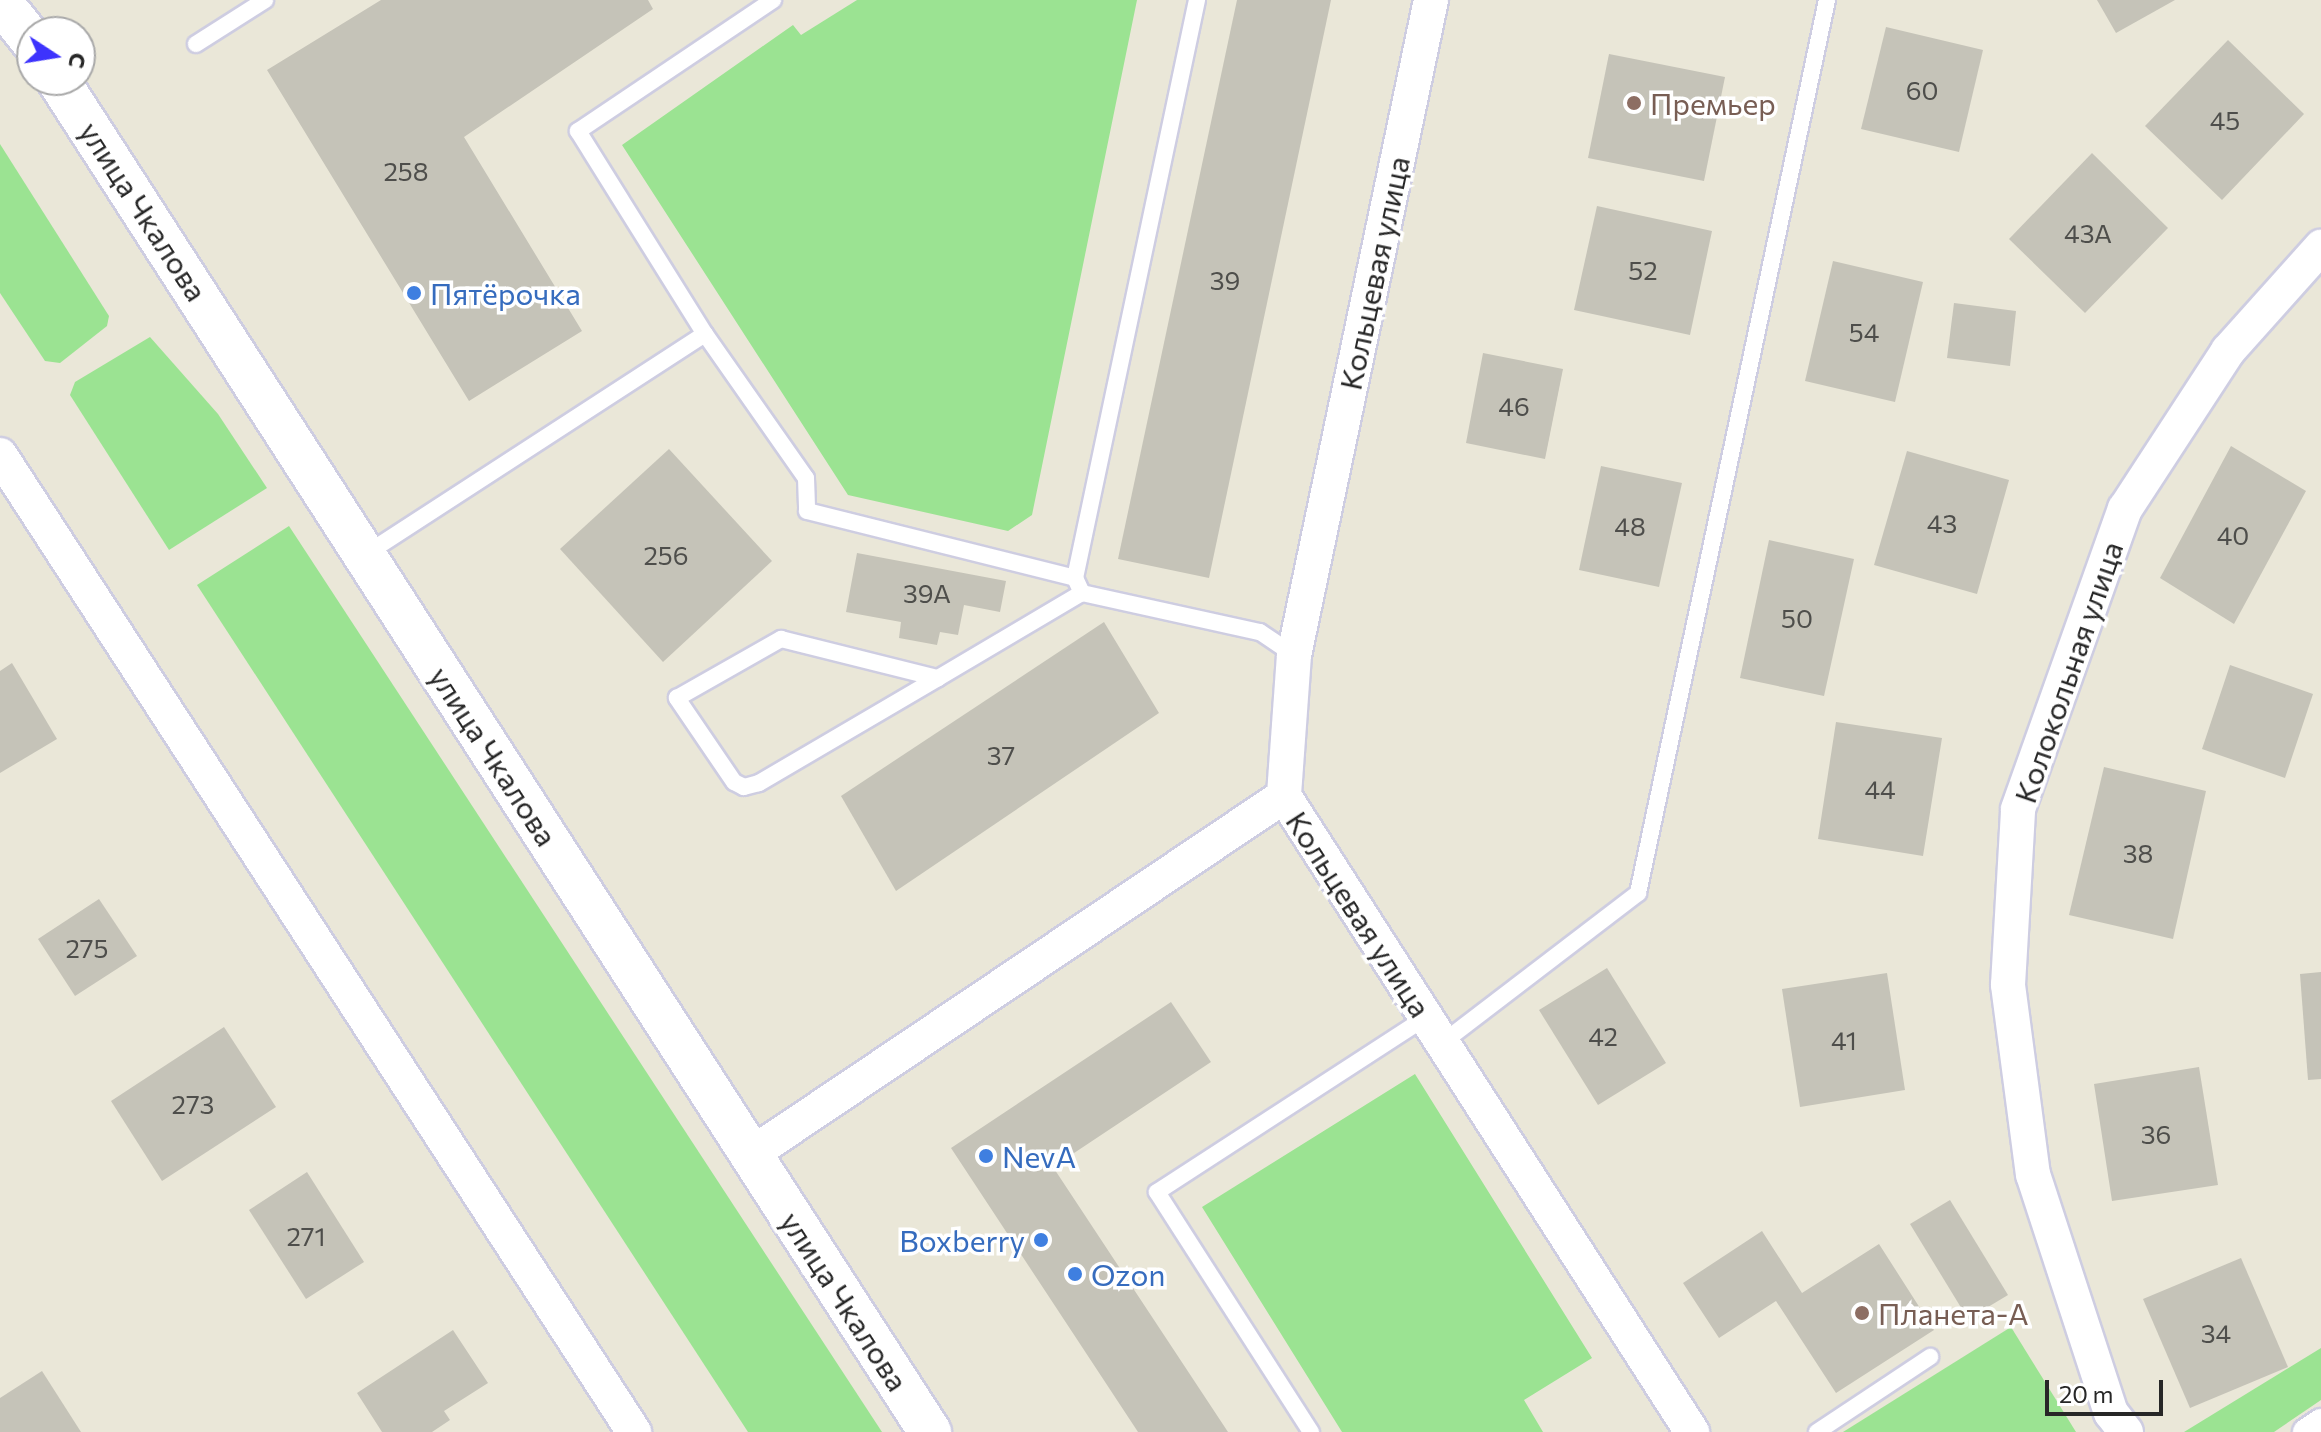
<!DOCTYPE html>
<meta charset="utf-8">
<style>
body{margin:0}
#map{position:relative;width:2321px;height:1432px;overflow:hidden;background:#eae7d8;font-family:Commissioner,sans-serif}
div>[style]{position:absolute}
.green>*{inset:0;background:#9be392}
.building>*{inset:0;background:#c5c3b8}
.roads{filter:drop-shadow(2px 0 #cecde1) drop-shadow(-2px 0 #cecde1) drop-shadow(0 2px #cecde1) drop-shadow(0 -2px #cecde1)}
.service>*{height:16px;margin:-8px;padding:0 8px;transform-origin:8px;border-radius:8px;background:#fff}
.pedestrian>*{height:26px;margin:-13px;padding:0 13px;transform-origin:13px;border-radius:13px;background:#fff}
.minor>*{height:34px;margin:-17px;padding:0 17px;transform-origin:17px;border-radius:17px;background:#fff}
.tertiary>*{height:42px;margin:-21px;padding:0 21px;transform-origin:21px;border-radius:21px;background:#fff}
.dots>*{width:22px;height:22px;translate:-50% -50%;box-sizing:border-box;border:4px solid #fff;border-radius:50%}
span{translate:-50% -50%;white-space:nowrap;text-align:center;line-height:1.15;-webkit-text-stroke:7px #fff;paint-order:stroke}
.number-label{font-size:26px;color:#4e4e4b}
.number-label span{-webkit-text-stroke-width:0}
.education-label{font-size:30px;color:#785e54}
.left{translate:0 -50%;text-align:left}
.street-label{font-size:30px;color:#272727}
.shop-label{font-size:30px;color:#366cbe}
.right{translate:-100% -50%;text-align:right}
.north{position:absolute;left:16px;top:16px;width:80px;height:80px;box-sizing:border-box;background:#fff;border:2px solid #a9a9a9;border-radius:50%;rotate:102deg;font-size:22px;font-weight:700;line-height:32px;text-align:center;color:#272727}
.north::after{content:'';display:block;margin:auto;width:28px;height:36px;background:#3d33fd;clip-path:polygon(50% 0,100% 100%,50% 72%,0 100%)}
.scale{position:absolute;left:2045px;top:1380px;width:118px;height:36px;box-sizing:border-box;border:4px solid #272727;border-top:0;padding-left:10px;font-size:24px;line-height:28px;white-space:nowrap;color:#272727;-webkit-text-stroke:6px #fff;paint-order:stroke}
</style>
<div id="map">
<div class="green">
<div style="clip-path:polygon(857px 0,1137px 0,1032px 515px,1008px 531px,848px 495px,622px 145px,793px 25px,801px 35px)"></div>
<div style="clip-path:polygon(0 144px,109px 316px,107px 326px,60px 363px,45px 361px,0 293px)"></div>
<div style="clip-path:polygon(150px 337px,218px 414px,267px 488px,169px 550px,70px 395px,75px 382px)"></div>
<div style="clip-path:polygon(289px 526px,882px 1432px,748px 1432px,197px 585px)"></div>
<div style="clip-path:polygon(1415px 1074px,1592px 1358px,1524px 1400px,1543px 1432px,1342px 1432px,1202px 1207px)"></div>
<div style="clip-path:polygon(2011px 1327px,2076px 1432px,1843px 1432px)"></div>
<div style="clip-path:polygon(2321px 1348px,2321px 1400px,2274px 1432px,2184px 1432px)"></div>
</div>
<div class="building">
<div style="clip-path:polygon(381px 0,648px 0,653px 9px,464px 137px,582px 331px,469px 401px,267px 70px)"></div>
<div style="clip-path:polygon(1237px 0,1331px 0,1209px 578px,1118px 559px)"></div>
<div style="clip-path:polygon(2097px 0,2175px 0,2116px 33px)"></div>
<div style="clip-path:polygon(1886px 27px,1983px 50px,1959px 152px,1861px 129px)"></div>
<div style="clip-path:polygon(2228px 40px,2304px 114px,2222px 200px,2145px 126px)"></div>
<div style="clip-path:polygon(1609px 54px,1725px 77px,1704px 181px,1588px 158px)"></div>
<div style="clip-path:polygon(2092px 153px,2168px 228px,2085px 313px,2009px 239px)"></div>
<div style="clip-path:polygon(1597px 206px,1712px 231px,1690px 335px,1574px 310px)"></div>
<div style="clip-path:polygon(1833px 261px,1923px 282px,1895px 402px,1805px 381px)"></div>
<div style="clip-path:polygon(1954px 303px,2016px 311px,2010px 366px,1947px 358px)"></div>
<div style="clip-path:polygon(1483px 353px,1563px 369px,1545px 459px,1466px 443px)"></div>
<div style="clip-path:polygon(2231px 446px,2306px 491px,2234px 624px,2160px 578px)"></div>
<div style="clip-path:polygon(669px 449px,772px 561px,663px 662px,560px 549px)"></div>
<div style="clip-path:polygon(1907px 451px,2009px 480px,1977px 594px,1874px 565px)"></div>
<div style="clip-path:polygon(1601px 466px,1682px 483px,1659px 587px,1579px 570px)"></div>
<div style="clip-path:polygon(1769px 540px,1854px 559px,1824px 696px,1740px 678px)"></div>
<div style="clip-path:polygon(857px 553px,1006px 581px,1000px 612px,964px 605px,958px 635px,940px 632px,937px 645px,899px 638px,901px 622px,846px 612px)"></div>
<div style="clip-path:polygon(1104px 622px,1159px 713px,896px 891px,841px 796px)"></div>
<div style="clip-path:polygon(12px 663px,57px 739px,0 773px,0 671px)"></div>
<div style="clip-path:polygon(2230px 665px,2313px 694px,2285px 778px,2202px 749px)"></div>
<div style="clip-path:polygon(1836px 722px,1942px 738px,1923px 856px,1818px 839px)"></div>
<div style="clip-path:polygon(2104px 767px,2206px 791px,2173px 939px,2069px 915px)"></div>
<div style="clip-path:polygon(99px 899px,137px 956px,75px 996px,38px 939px)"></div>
<div style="clip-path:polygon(1607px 968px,1666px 1063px,1598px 1105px,1539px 1010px)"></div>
<div style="clip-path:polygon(2321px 972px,2321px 1079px,2308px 1080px,2300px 974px)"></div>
<div style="clip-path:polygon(1887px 973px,1905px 1090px,1800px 1107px,1782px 989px)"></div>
<div style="clip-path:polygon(1171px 1002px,1211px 1062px,1053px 1167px,1228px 1432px,1138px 1432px,951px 1148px)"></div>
<div style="clip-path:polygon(224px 1027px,276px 1107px,162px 1181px,111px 1101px)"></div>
<div style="clip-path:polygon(2199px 1067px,2218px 1185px,2112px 1201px,2094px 1084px)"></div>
<div style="clip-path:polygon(307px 1172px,364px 1262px,306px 1299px,249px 1210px)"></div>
<div style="clip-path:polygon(1950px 1200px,2008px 1295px,1968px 1319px,1910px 1224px)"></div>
<div style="clip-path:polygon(1762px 1231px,1802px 1293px,1879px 1244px,1934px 1330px,1836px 1393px,1776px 1301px,1719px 1338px,1683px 1283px)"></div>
<div style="clip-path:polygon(2241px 1258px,2288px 1367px,2190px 1408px,2143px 1299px)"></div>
<div style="clip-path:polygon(453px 1330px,488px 1383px,444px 1411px,450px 1420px,432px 1432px,382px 1432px,357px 1393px)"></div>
<div style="clip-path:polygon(42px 1371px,81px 1432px,0 1432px,0 1398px)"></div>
</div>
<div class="roads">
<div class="service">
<div style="left:773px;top:0;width:235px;rotate:146.1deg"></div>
<div style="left:578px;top:131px;width:239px;rotate:58deg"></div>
<div style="left:705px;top:334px;width:176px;rotate:55deg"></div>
<div style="left:806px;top:478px;width:33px;rotate:88deg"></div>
<div style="left:807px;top:511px;width:276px;rotate:14deg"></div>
<div style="left:1197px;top:0;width:591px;rotate:101.92deg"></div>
<div style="left:1075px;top:578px;width:17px;rotate:65deg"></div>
<div style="left:1082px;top:593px;width:182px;rotate:12.4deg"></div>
<div style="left:1260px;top:632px;width:41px;rotate:34.1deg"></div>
<div style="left:196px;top:44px;width:82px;rotate:-32.5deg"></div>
<div style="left:366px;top:554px;width:404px;rotate:-33deg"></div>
<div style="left:938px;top:678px;width:208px;rotate:149.6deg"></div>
<div style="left:759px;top:783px;width:16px;rotate:165deg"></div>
<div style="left:744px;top:787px;width:11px;rotate:-153deg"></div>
<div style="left:734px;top:782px;width:102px;rotate:-124.2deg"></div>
<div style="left:677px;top:698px;width:120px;rotate:-29.6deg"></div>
<div style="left:781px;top:639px;width:162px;rotate:14deg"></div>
<div style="left:938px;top:678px;width:167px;rotate:-30.6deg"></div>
<div style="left:1442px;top:1043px;width:247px;rotate:-37.4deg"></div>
<div style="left:1638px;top:893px;width:913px;rotate:-78.05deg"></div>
<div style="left:1311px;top:1432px;width:285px;rotate:-122.7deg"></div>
<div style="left:1157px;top:1192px;width:320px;rotate:-33deg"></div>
<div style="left:1817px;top:1432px;width:136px;rotate:-33.6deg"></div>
</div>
<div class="pedestrian">
<div style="left:2306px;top:1432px;width:18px;rotate:-34deg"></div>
</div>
<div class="minor">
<div style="left:1431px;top:0;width:669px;rotate:101.81deg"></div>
<div style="left:1294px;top:655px;width:141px;rotate:94.1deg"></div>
<div style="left:1284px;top:796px;width:756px;rotate:57.32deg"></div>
<div style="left:0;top:455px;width:1165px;rotate:57.02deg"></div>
<div style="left:750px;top:1155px;width:643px;rotate:-33.91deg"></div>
<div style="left:2126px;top:1432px;width:24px;rotate:-128deg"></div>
<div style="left:2111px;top:1413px;width:250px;rotate:-108.1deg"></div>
<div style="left:2033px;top:1175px;width:192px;rotate:-97.5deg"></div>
<div style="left:2008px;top:985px;width:176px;rotate:-86.7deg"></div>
<div style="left:2018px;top:809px;width:319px;rotate:-70.4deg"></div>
<div style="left:2125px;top:509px;width:189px;rotate:-56.9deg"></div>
<div style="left:2228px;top:351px;width:140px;rotate:-48.2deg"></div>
</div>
<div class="tertiary">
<div style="left:0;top:1px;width:51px;rotate:51.3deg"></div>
<div style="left:58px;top:80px;width:1609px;rotate:57.18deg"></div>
</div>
</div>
<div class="dots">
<div style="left:1634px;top:103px;background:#8d6e63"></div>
<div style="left:414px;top:293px;background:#3f7fe0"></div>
<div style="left:986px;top:1156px;background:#3f7fe0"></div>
<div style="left:1041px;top:1240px;background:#3f7fe0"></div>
<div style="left:1075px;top:1274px;background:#3f7fe0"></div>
<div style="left:1862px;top:1313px;background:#8d6e63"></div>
</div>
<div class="number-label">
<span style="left:1922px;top:90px">60</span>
<span style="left:2225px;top:120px">45</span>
<span style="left:406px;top:171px">258</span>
<span style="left:2088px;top:233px">43А</span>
<span style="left:1643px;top:270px">52</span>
<span style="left:1225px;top:280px">39</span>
<span style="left:1864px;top:332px">54</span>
<span style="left:1514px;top:406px">46</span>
<span style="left:1942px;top:523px">43</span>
<span style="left:1630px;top:526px">48</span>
<span style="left:2233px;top:535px">40</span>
<span style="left:666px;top:555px">256</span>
<span style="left:927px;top:593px">39А</span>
<span style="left:1797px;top:618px">50</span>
<span style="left:1001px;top:755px">37</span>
<span style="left:1880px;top:789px">44</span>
<span style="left:2138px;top:853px">38</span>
<span style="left:87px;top:948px">275</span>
<span style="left:1603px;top:1036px">42</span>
<span style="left:1844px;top:1040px">41</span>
<span style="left:193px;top:1104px">273</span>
<span style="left:2156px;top:1134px">36</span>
<span style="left:306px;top:1236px">271</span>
<span style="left:2216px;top:1333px">34</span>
</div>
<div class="education-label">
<span class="left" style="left:1650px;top:103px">Премьер</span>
<span class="left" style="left:1878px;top:1313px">Планета-А</span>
</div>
<div class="street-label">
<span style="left:144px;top:211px;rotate:57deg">улица Чкалова</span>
<span style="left:1374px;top:273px;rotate:-78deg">Кольцевая улица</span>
<span style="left:2068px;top:672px;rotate:-71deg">Колокольная улица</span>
<span style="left:494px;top:756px;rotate:57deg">улица Чкалова</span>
<span style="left:1359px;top:914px;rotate:57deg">Кольцевая улица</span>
<span style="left:845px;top:1301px;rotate:57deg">улица Чкалова</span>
</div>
<div class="shop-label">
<span class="left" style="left:430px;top:293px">Пятёрочка</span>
<span class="left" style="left:1002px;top:1156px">NevA</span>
<span class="right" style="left:1025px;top:1240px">Boxberry</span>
<span class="left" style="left:1091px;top:1274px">Ozon</span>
</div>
<div class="north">С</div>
<div class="scale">20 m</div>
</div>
